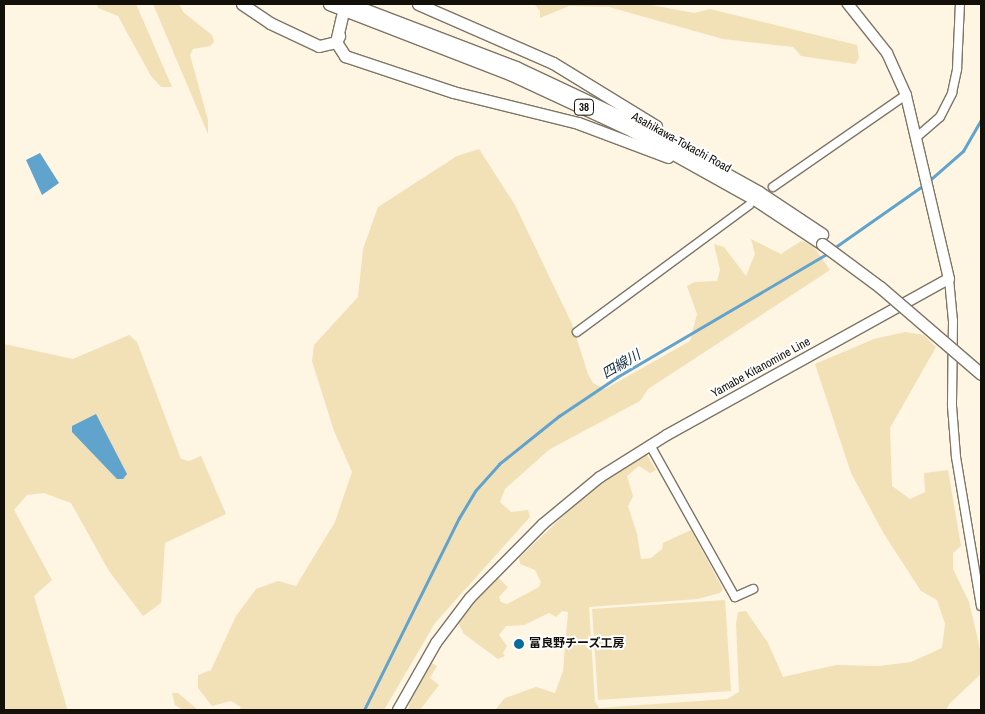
<!DOCTYPE html>
<meta charset="utf-8">
<style>
body{margin:0}
#map{position:relative;width:985px;height:714px;overflow:hidden;background:#fef5e3;font-family:"Archivo Narrow","Noto Sans JP",sans-serif}
div>[style]{position:absolute}
.green>*{inset:0;background:#f2e0b7}
.water>*{inset:0;background:#60a3cd}
.stream>*{height:2.5px;margin:-1.25px;padding:0 1.25px;transform-origin:1.25px;border-radius:1.25px;background:#60a3cd}
.roads{filter:drop-shadow(1px 0 #7d7565) drop-shadow(-1px 0 #7d7565) drop-shadow(0 1px #7d7565) drop-shadow(0 -1px #7d7565)}
.minor>*{height:8px;margin:-4px;padding:0 4px;transform-origin:4px;border-radius:4px;background:#fff}
.major>*{height:10px;margin:-5px;padding:0 5px;transform-origin:5px;border-radius:5px;background:#fff}
.highway>*{height:11px;margin:-5.5px;padding:0 5.5px;transform-origin:5.5px;border-radius:5.5px;background:#fff}
.bridges{filter:drop-shadow(1px 0 #7d7565) drop-shadow(-1px 0 #7d7565) drop-shadow(0 1px #7d7565) drop-shadow(0 -1px #7d7565)}
.highway-bridge>*{height:11px;margin:-5.5px;padding:0 5.5px;transform-origin:5.5px;border-radius:5.5px;background:#fff}
.dots>*{width:14px;height:14px;translate:-50% -50%;box-sizing:border-box;border:2px solid #fff;border-radius:50%}
span{translate:-50% -50%;white-space:nowrap;text-align:center;line-height:1.15;-webkit-text-stroke:4px #fff;paint-order:stroke}
.shield-label span{padding:1px 4px;background:#fff;border:1px solid;border-radius:4px;-webkit-text-stroke-width:0}
.shield-label{font-size:11px;color:#13100a;font-weight:700}
.street-label{font-size:12px;color:#13100a}
.poi-label{font-size:12px;color:#13100a;font-weight:700}
.left{translate:0 -50%;text-align:left}
.water-label{font-size:14px;color:#112f41;font-style:italic}
.frame{position:absolute;inset:0;border:5px solid #13100a;pointer-events:none}
</style>
<div id="map">
<div class="green">
<div style="clip-path:polygon(97px 4px,136px 4px,172px 87px,161px 87px,151px 76px,118px 16px,98px 8px)"></div>
<div style="clip-path:polygon(153px 4px,179px 4px,183px 12px,212px 35px,214px 42px,210px 46px,193px 49px,190px 55px,208px 120px,208px 134px)"></div>
<div style="clip-path:polygon(526px 4px,646px 4px,694px 13px,710px 9px,857px 45px,859px 58px,855px 64px,801px 56px,793px 47px,723px 39px,609px 7px,569px 6px,540px 18px,540px 11px,535px 5px)"></div>
<div style="clip-path:polygon(479px 149px,515px 205px,572px 324px,588px 374px,593px 383px,605px 389px,690px 341px,697px 314px,687px 286px,695px 282px,717px 281px,720px 270px,714px 244px,724px 247px,746px 276px,755px 254px,751px 239px,781px 254px,801px 241px,805px 242px,814px 247px,830px 270px,648px 389px,640px 401px,550px 449px,505px 489px,500px 502px,511px 512px,528px 510px,530px 517px,435px 623px,384px 710px,239px 710px,241px 707px,231px 701px,212px 706px,198px 688px,198px 675px,211px 670px,236px 616px,256px 589px,278px 581px,296px 586px,335px 522px,352px 472px,334px 431px,312px 361px,314px 345px,358px 297px,363px 249px,378px 207px,457px 156px)"></div>
<div style="clip-path:polygon(905px 332px,924px 335px,936px 347px,890px 428px,892px 486px,910px 499px,925px 492px,924px 473px,948px 470px,961px 546px,953px 553px,953px 569px,969px 602px,981px 653px,981px 674px,950px 703px,946px 710px,495px 710px,505px 698px,536px 687px,555px 693px,563px 671px,568px 612px,562px 611px,556px 617px,549px 613px,524px 625px,506px 626px,499px 635px,507px 646px,503px 653px,505px 656px,498px 659px,464px 634px,457px 621px,466px 606px,497px 577px,508px 587px,499px 597px,501px 602px,507px 604px,539px 587px,541px 582px,535px 570px,520px 564px,519px 558px,599px 482px,646px 453px,656px 470px,650px 473px,639px 466px,627px 476px,633px 496px,628px 506px,637px 534px,641px 559px,651px 558px,662px 549px,663px 543px,691px 530px,723px 589px,720px 593px,698px 599px,589px 607px,595px 702px,599px 708px,727px 699px,739px 692px,736px 624px,738px 612px,746px 611px,768px 643px,783px 677px,836px 665px,879px 666px,911px 662px,942px 648px,945px 624px,937px 600px,921px 591px,884px 534px,851px 473px,815px 364px,874px 339px)"></div>
<div style="clip-path:polygon(129px 335px,137px 342px,181px 459px,189px 461px,201px 456px,226px 514px,165px 543px,161px 603px,143px 616px,109px 571px,71px 503px,44px 493px,27px 495px,14px 510px,52px 580px,34px 596px,67px 708px,66px 710px,4px 710px,4px 344px,73px 359px)"></div>
<div style="clip-path:polygon(725px 600px,731px 691px,598px 700px,592px 609px)"></div>
<div style="clip-path:polygon(431px 663px,437px 666px,430px 678px,439px 685px,420px 710px,408px 710px,411px 697px)"></div>
<div style="clip-path:polygon(172px 693px,178px 693px,198px 710px,183px 710px,175px 705px)"></div>
</div>
<div class="water">
<div style="clip-path:polygon(40px 153px,59px 183px,42px 195px,26px 160px)"></div>
<div style="clip-path:polygon(96px 414px,127px 474px,123px 479px,117px 479px,72px 432px,72px 426px)"></div>
</div>
<div class="stream">
<div style="left:930px;top:180px;width:44px;rotate:-41.3deg"></div>
<div style="left:963px;top:151px;width:36px;rotate:-60deg"></div>
<div style="left:834px;top:248px;width:110px;rotate:-35deg"></div>
<div style="left:364px;top:710px;width:214px;rotate:-63.7deg"></div>
<div style="left:459px;top:518px;width:31px;rotate:-59deg"></div>
<div style="left:475px;top:491px;width:36px;rotate:-48deg"></div>
<div style="left:499px;top:464px;width:77px;rotate:-38.7deg"></div>
<div style="left:559px;top:416px;width:70px;rotate:-33.9deg"></div>
<div style="left:617px;top:377px;width:245px;rotate:-30.4deg"></div>
</div>
<div class="roads">
<div class="minor">
<div style="left:918px;top:136px;width:29px;rotate:-41deg"></div>
<div style="left:940px;top:117px;width:27px;rotate:-63deg"></div>
<div style="left:952px;top:93px;width:25px;rotate:-78deg"></div>
<div style="left:957px;top:69px;width:65px;rotate:-87.4deg"></div>
<div style="left:773px;top:187px;width:162px;rotate:-34.7deg"></div>
<div style="left:949px;top:279px;width:42px;rotate:84.6deg"></div>
<div style="left:953px;top:321px;width:85px;rotate:90.7deg"></div>
<div style="left:952px;top:406px;width:51px;rotate:85.5deg"></div>
<div style="left:956px;top:457px;width:151px;rotate:80.5deg"></div>
<div style="left:577px;top:332px;width:214px;rotate:-36.4deg"></div>
<div style="left:650px;top:445px;width:174px;rotate:60.8deg"></div>
<div style="left:735px;top:597px;width:20px;rotate:-24deg"></div>
</div>
<div class="major">
<div style="left:398px;top:710px;width:77px;rotate:-60.4deg"></div>
<div style="left:436px;top:643px;width:56px;rotate:-52.9deg"></div>
<div style="left:470px;top:598px;width:104px;rotate:-45.4deg"></div>
<div style="left:543px;top:524px;width:74px;rotate:-39.5deg"></div>
<div style="left:600px;top:477px;width:79px;rotate:-32.1deg"></div>
<div style="left:667px;top:435px;width:322px;rotate:-29deg"></div>
<div style="left:949px;top:279px;width:189px;rotate:-103.2deg"></div>
<div style="left:906px;top:95px;width:46px;rotate:-114.3deg"></div>
<div style="left:887px;top:53px;width:63px;rotate:-128.5deg"></div>
</div>
<div class="highway">
<div style="left:242px;top:4px;width:34px;rotate:34deg"></div>
<div style="left:270px;top:23px;width:54px;rotate:25.1deg"></div>
<div style="left:319px;top:46px;width:17px;rotate:-13deg"></div>
<div style="left:336px;top:42px;width:7px;rotate:-63deg"></div>
<div style="left:329px;top:4px;width:196px;rotate:21.2deg"></div>
<div style="left:512px;top:75px;width:132px;rotate:25deg"></div>
<div style="left:632px;top:131px;width:140px;rotate:29.1deg"></div>
<div style="left:754px;top:199px;width:82px;rotate:33.5deg"></div>
<div style="left:351px;top:4px;width:177px;rotate:20.9deg"></div>
<div style="left:516px;top:67px;width:134px;rotate:25.2deg"></div>
<div style="left:637px;top:124px;width:140px;rotate:29.1deg"></div>
<div style="left:759px;top:192px;width:76px;rotate:33.7deg"></div>
<div style="left:418px;top:4px;width:147px;rotate:23.6deg"></div>
<div style="left:553px;top:63px;width:121px;rotate:31.5deg"></div>
<div style="left:342px;top:16px;width:27px;rotate:103deg"></div>
<div style="left:336px;top:42px;width:17px;rotate:57deg"></div>
<div style="left:345px;top:56px;width:114px;rotate:18.4deg"></div>
<div style="left:453px;top:92px;width:129px;rotate:13.9deg"></div>
<div style="left:578px;top:123px;width:96px;rotate:20.7deg"></div>
</div>
</div>
<div class="bridges">
<div class="highway-bridge">
<div style="left:822px;top:244px;width:72px;rotate:36.6deg"></div>
<div style="left:880px;top:287px;width:133px;rotate:40.7deg"></div>
</div>
</div>
<div class="dots">
<div style="left:519px;top:644px;background:#096b99"></div>
</div>
<div class="shield-label">
<span style="left:584px;top:107px">38</span>
</div>
<div class="street-label">
<span style="left:681px;top:143px;rotate:29deg">Asahikawa-Tokachi Road</span>
<span style="left:761px;top:368px;rotate:-29deg">Yamabe Kitanomine Line</span>
</div>
<div class="poi-label">
<span class="left" style="left:529px;top:644px">富良野チーズ工房</span>
</div>
<div class="water-label">
<span style="left:621px;top:364px;rotate:-31deg">四線川</span>
</div>
<div class="frame"></div>
</div>
